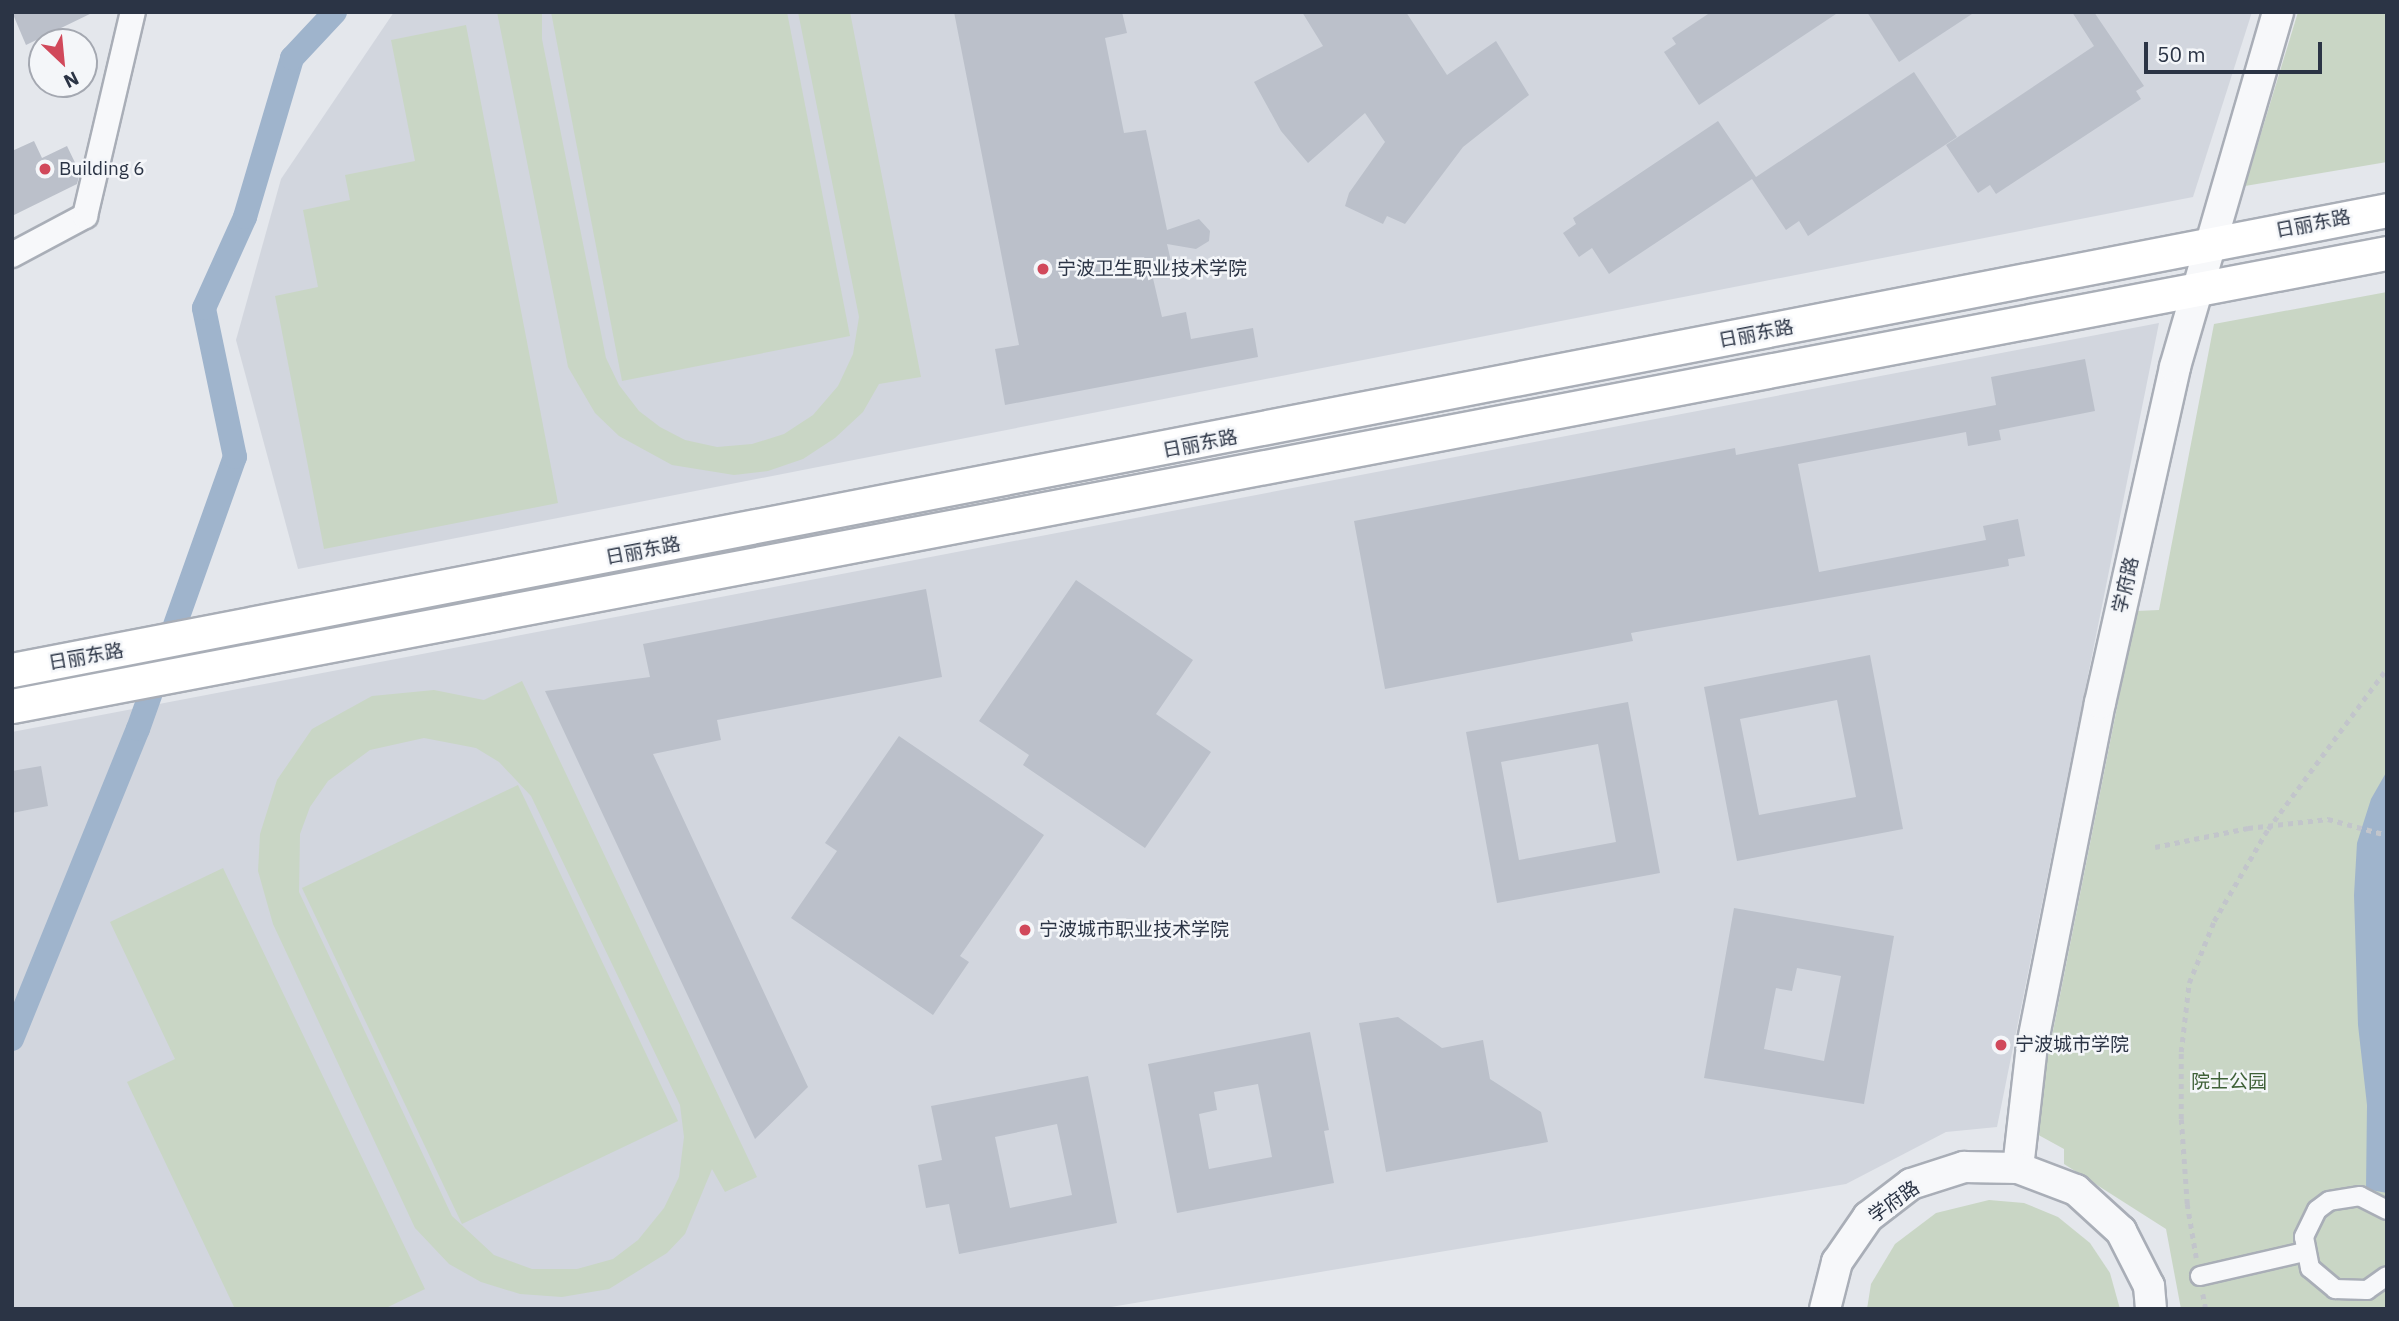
<!DOCTYPE html>
<meta charset="utf-8">
<style>
body{margin:0}
#map{position:relative;width:2399px;height:1321px;overflow:hidden;background:#e4e7ec;font-family:"IBM Plex Sans","Noto Sans SC",sans-serif}
div>[style]{position:absolute}
.built>*{inset:0;background:#d2d6de}
.green>*{inset:0;background:#c9d6c5}
.water>*{inset:0;background:#9fb4cc}
.canal>*{height:24px;margin:-12px;padding:0 12px;transform-origin:12px;border-radius:12px;background:#9fb4cc}
.building>*{inset:0;background:#bbc0ca}
.path>*{height:4.5px;margin-top:-2.25px;transform-origin:0;background:repeating-linear-gradient(90deg,#c2c5cb 0 5px,transparent 0 10px)}
.roads{filter:drop-shadow(2px 0 #a9aeb7) drop-shadow(-2px 0 #a9aeb7) drop-shadow(0 2px #a9aeb7) drop-shadow(0 -2px #a9aeb7)}
.pedestrian>*{height:18px;margin:-9px;padding:0 9px;transform-origin:9px;border-radius:9px;background:#f7f8fa}
.minor>*{height:24px;margin:-12px;padding:0 12px;transform-origin:12px;border-radius:12px;background:#f7f8fa}
.tertiary>*{height:30px;margin:-15px;padding:0 15px;transform-origin:15px;border-radius:15px;background:#f7f8fa}
.secondary>*{height:33px;margin:-16.5px;padding:0 16.5px;transform-origin:16.5px;border-radius:16.5px;background:#fff}
.dots>*{width:19px;height:19px;translate:-50% -50%;box-sizing:border-box;border:4px solid #f4f6f9;border-radius:50%}
span{translate:-50% -50%;white-space:nowrap;text-align:center;line-height:1.15;-webkit-text-stroke:5px #f4f6f9;paint-order:stroke}
.poi-label{font-size:19px;color:#2b3445}
.left{translate:0 -50%;text-align:left}
.street-label{font-size:19px;color:#2b3445}
.park-label{font-size:19px;color:#3f6138}
.frame{position:absolute;inset:0;border:14px solid #2b3445;pointer-events:none}
.north{position:absolute;left:28px;top:28px;width:70px;height:70px;box-sizing:border-box;background:#f4f6f9;border:2px solid #a4a8b1;border-radius:50%;rotate:154deg;font-size:19px;font-weight:700;line-height:28px;text-align:center;color:#2b3445}
.north::after{content:'';display:block;margin:auto;width:24px;height:32px;background:#d1495b;clip-path:polygon(50% 0,100% 100%,50% 72%,0 100%)}
.scale{position:absolute;left:2144px;top:42px;width:178px;height:32px;box-sizing:border-box;border:4px solid #2b3445;border-top:0;padding-left:9px;font-size:21px;line-height:24px;white-space:nowrap;color:#2b3445;-webkit-text-stroke:5px #f4f6f9;paint-order:stroke}
</style>
<div id="map">
<div class="built">
<div style="clip-path:polygon(394px 12px,2252px 12px,2193px 197px,298px 569px,236px 340px,281px 179px)"></div>
<div style="clip-path:polygon(2159px 323px,1997px 1127px,1946px 1132px,1846px 1184px,1099px 1309px,12px 1309px,12px 732px)"></div>
</div>
<div class="green">
<div style="clip-path:polygon(497px 12px,542px 12px,542px 39px,606px 358px,619px 385px,639px 411px,660px 427px,685px 440px,717px 447px,752px 444px,784px 434px,813px 415px,838px 386px,853px 354px,859px 317px,798px 12px,850px 12px,921px 377px,879px 384px,863px 412px,835px 438px,803px 459px,768px 471px,734px 475px,672px 465px,619px 436px,595px 413px,568px 367px)"></div>
<div style="clip-path:polygon(551px 12px,787px 12px,850px 336px,622px 381px)"></div>
<div style="clip-path:polygon(2298px 12px,2387px 12px,2387px 162px,2245px 186px)"></div>
<div style="clip-path:polygon(466px 25px,558px 503px,324px 549px,275px 296px,318px 287px,303px 210px,350px 200px,345px 175px,415px 161px,391px 40px)"></div>
<div style="clip-path:polygon(2387px 292px,2387px 1309px,2181px 1309px,2166px 1229px,2064px 1164px,2064px 1149px,2033px 1132px,2136px 611px,2159px 610px,2214px 324px)"></div>
<div style="clip-path:polygon(evenodd,522px 681px,757px 1177px,725px 1192px,712px 1169px,685px 1234px,667px 1253px,609px 1289px,562px 1297px,520px 1294px,481px 1282px,449px 1264px,415px 1228px,273px 924px,258px 871px,260px 834px,277px 780px,312px 729px,372px 696px,434px 690px,484px 700px,522px 681px,424px 738px,476px 748px,499px 762px,531px 796px,680px 1105px,684px 1137px,679px 1177px,664px 1208px,638px 1240px,613px 1259px,577px 1269px,532px 1269px,494px 1255px,452px 1216px,299px 892px,300px 834px,310px 807px,328px 781px,370px 750px,424px 738px)"></div>
<div style="clip-path:polygon(518px 785px,678px 1121px,462px 1224px,302px 888px)"></div>
<div style="clip-path:polygon(223px 868px,425px 1289px,384px 1309px,235px 1309px,127px 1082px,175px 1059px,110px 922px)"></div>
<div style="clip-path:polygon(1989px 1200px,2024px 1203px,2058px 1217px,2090px 1243px,2110px 1273px,2120px 1309px,1867px 1309px,1871px 1284px,1895px 1244px,1936px 1213px)"></div>
</div>
<div class="water">
<div style="clip-path:polygon(2387px 771px,2387px 1193px,2366px 1189px,2367px 1105px,2358px 1025px,2354px 895px,2357px 843px,2371px 799px)"></div>
</div>
<div class="canal">
<div style="left:12px;top:1039px;width:335px;rotate:-67.9deg"></div>
<div style="left:138px;top:729px;width:289px;rotate:-70.4deg"></div>
<div style="left:235px;top:457px;width:152px;rotate:-101.8deg"></div>
<div style="left:204px;top:308px;width:100px;rotate:-65.7deg"></div>
<div style="left:245px;top:217px;width:166px;rotate:-73.5deg"></div>
<div style="left:292px;top:58px;width:63px;rotate:-46.9deg"></div>
</div>
<div class="building">
<div style="clip-path:polygon(12px 12px,94px 12px,26px 45px)"></div>
<div style="clip-path:polygon(954px 12px,1122px 12px,1127px 33px,1105px 38px,1124px 133px,1146px 130px,1167px 230px,1199px 219px,1210px 231px,1209px 241px,1196px 249px,1167px 244px,1173px 270px,1152px 274px,1162px 317px,1186px 312px,1191px 339px,1253px 328px,1258px 357px,1005px 405px,995px 349px,1019px 345px)"></div>
<div style="clip-path:polygon(1302px 12px,1406px 12px,1447px 75px,1496px 41px,1529px 95px,1463px 147px,1405px 224px,1387px 216px,1383px 224px,1345px 206px,1349px 193px,1385px 142px,1365px 113px,1308px 163px,1281px 131px,1254px 82px,1323px 46px)"></div>
<div style="clip-path:polygon(1711px 12px,1839px 12px,1699px 105px,1664px 52px,1676px 44px,1672px 38px)"></div>
<div style="clip-path:polygon(1867px 12px,1975px 12px,1899px 62px)"></div>
<div style="clip-path:polygon(2072px 12px,2094px 12px,2144px 86px,2136px 91px,2141px 99px,1996px 194px,1990px 185px,1978px 193px,1946px 145px,2094px 46px)"></div>
<div style="clip-path:polygon(1914px 72px,1957px 137px,1808px 236px,1799px 221px,1786px 230px,1752px 179px,1609px 274px,1592px 248px,1579px 257px,1563px 233px,1576px 224px,1573px 218px,1718px 121px,1756px 177px)"></div>
<div style="clip-path:polygon(34px 141px,42px 158px,67px 146px,80px 173px,77px 184px,12px 216px,12px 151px)"></div>
<div style="clip-path:polygon(2085px 359px,2095px 411px,1999px 430px,2001px 440px,1968px 446px,1966px 432px,1798px 464px,1819px 572px,1986px 540px,1983px 526px,2018px 519px,2025px 556px,2008px 559px,2009px 566px,1631px 633px,1633px 641px,1385px 689px,1354px 521px,1735px 448px,1736px 455px,1996px 405px,1991px 377px)"></div>
<div style="clip-path:polygon(1076px 580px,1193px 660px,1156px 714px,1211px 752px,1145px 848px,1023px 765px,1029px 755px,979px 721px)"></div>
<div style="clip-path:polygon(926px 589px,942px 677px,717px 720px,721px 740px,653px 754px,808px 1087px,755px 1139px,545px 691px,650px 677px,643px 644px)"></div>
<div style="clip-path:polygon(evenodd,1870px 655px,1903px 829px,1737px 861px,1704px 687px,1870px 655px,1837px 700px,1856px 797px,1759px 815px,1740px 719px,1837px 700px)"></div>
<div style="clip-path:polygon(evenodd,1628px 702px,1660px 873px,1497px 903px,1466px 732px,1628px 702px,1598px 744px,1616px 842px,1519px 860px,1501px 762px,1598px 744px)"></div>
<div style="clip-path:polygon(899px 736px,1044px 835px,960px 956px,969px 962px,933px 1015px,791px 918px,837px 851px,825px 843px)"></div>
<div style="clip-path:polygon(41px 766px,48px 806px,12px 813px,12px 771px)"></div>
<div style="clip-path:polygon(evenodd,1734px 908px,1894px 936px,1864px 1104px,1704px 1078px,1734px 908px,1797px 968px,1841px 976px,1824px 1061px,1764px 1049px,1776px 988px,1792px 991px,1797px 968px)"></div>
<div style="clip-path:polygon(1398px 1017px,1442px 1048px,1483px 1040px,1490px 1079px,1541px 1112px,1548px 1142px,1386px 1172px,1359px 1023px)"></div>
<div style="clip-path:polygon(evenodd,1310px 1032px,1329px 1130px,1324px 1131px,1334px 1183px,1177px 1213px,1148px 1064px,1310px 1032px,1258px 1084px,1272px 1157px,1209px 1169px,1199px 1114px,1217px 1110px,1214px 1092px,1258px 1084px)"></div>
<div style="clip-path:polygon(evenodd,1088px 1076px,1117px 1223px,959px 1254px,949px 1204px,926px 1208px,918px 1165px,942px 1160px,931px 1106px,1088px 1076px,1057px 1124px,1072px 1195px,1010px 1208px,995px 1137px,1057px 1124px)"></div>
</div>
<div class="path">
<div style="left:2155px;top:847px;width:95px;rotate:-11.5deg"></div>
<div style="left:2248px;top:828px;width:81px;rotate:-6.4deg"></div>
<div style="left:2328px;top:819px;width:61px;rotate:15.2deg"></div>
<div style="left:2196px;top:1258px;width:55px;rotate:-99.5deg"></div>
<div style="left:2187px;top:1204px;width:85px;rotate:-94deg"></div>
<div style="left:2181px;top:1119px;width:67px;rotate:-90deg"></div>
<div style="left:2181px;top:1052px;width:69px;rotate:-83.4deg"></div>
<div style="left:2189px;top:983px;width:67px;rotate:-68deg"></div>
<div style="left:2214px;top:921px;width:107px;rotate:-59.6deg"></div>
<div style="left:2268px;top:829px;width:200px;rotate:-53.5deg"></div>
<div style="left:2203px;top:1294px;width:15px;rotate:79deg"></div>
</div>
<div class="roads">
<div class="pedestrian">
<div style="left:2387px;top:1210px;width:30px;rotate:-153deg"></div>
<div style="left:2360px;top:1196px;width:31px;rotate:171deg"></div>
<div style="left:2329px;top:1201px;width:15px;rotate:143deg"></div>
<div style="left:2317px;top:1210px;width:30px;rotate:116deg"></div>
<div style="left:2304px;top:1237px;width:32px;rotate:79deg"></div>
<div style="left:2310px;top:1268px;width:33px;rotate:40deg"></div>
<div style="left:2335px;top:1289px;width:32px;rotate:2deg"></div>
<div style="left:2367px;top:1290px;width:24px;rotate:-35deg"></div>
<div style="left:2200px;top:1276px;width:107px;rotate:-13deg"></div>
</div>
<div class="minor">
<div style="left:12px;top:255px;width:83px;rotate:-28.1deg"></div>
<div style="left:85px;top:216px;width:210px;rotate:-76.8deg"></div>
</div>
<div class="tertiary">
<div style="left:2018px;top:1168px;width:123px;rotate:-83.5deg"></div>
<div style="left:2032px;top:1046px;width:350px;rotate:-78.8deg"></div>
<div style="left:2100px;top:703px;width:344px;rotate:-77.4deg"></div>
<div style="left:2175px;top:367px;width:370px;rotate:-73.8deg"></div>
<div style="left:1825px;top:1309px;width:49px;rotate:-75.7deg"></div>
<div style="left:1837px;top:1262px;width:55px;rotate:-55.4deg"></div>
<div style="left:1868px;top:1217px;width:54px;rotate:-37.5deg"></div>
<div style="left:1911px;top:1184px;width:56px;rotate:-17.8deg"></div>
<div style="left:1964px;top:1167px;width:54px;rotate:1.1deg"></div>
<div style="left:2018px;top:1168px;width:62px;rotate:20.8deg"></div>
<div style="left:2076px;top:1190px;width:61px;rotate:42.3deg"></div>
<div style="left:2121px;top:1231px;width:62px;rotate:63deg"></div>
<div style="left:2149px;top:1286px;width:23px;rotate:85deg"></div>
</div>
<div class="secondary">
<div style="left:12px;top:670px;width:2419px;rotate:-10.96deg"></div>
<div style="left:12px;top:706px;width:2418px;rotate:-10.8deg"></div>
</div>
</div>
<div class="dots">
<div style="left:45px;top:169px;background:#d1495b"></div>
<div style="left:1043px;top:269px;background:#d1495b"></div>
<div style="left:1025px;top:930px;background:#d1495b"></div>
<div style="left:2001px;top:1045px;background:#d1495b"></div>
</div>
<div class="poi-label">
<span class="left" style="left:59px;top:169px">Building 6</span>
<span class="left" style="left:1057px;top:269px">宁波卫生职业技术学院</span>
<span class="left" style="left:1039px;top:930px">宁波城市职业技术学院</span>
<span class="left" style="left:2015px;top:1045px">宁波城市学院</span>
</div>
<div class="street-label">
<span style="left:2313px;top:224px;rotate:-11deg">日丽东路</span>
<span style="left:1756px;top:334px;rotate:-11deg">日丽东路</span>
<span style="left:1200px;top:444px;rotate:-11deg">日丽东路</span>
<span style="left:643px;top:551px;rotate:-11deg">日丽东路</span>
<span style="left:2126px;top:585px;rotate:-77deg">学府路</span>
<span style="left:86px;top:657px;rotate:-10deg">日丽东路</span>
<span style="left:1894px;top:1202px;rotate:-35deg">学府路</span>
</div>
<div class="park-label">
<span style="left:2229px;top:1082px">院士公园</span>
</div>
<div class="frame"></div>
<div class="north">N</div>
<div class="scale">50 m</div>
</div>
